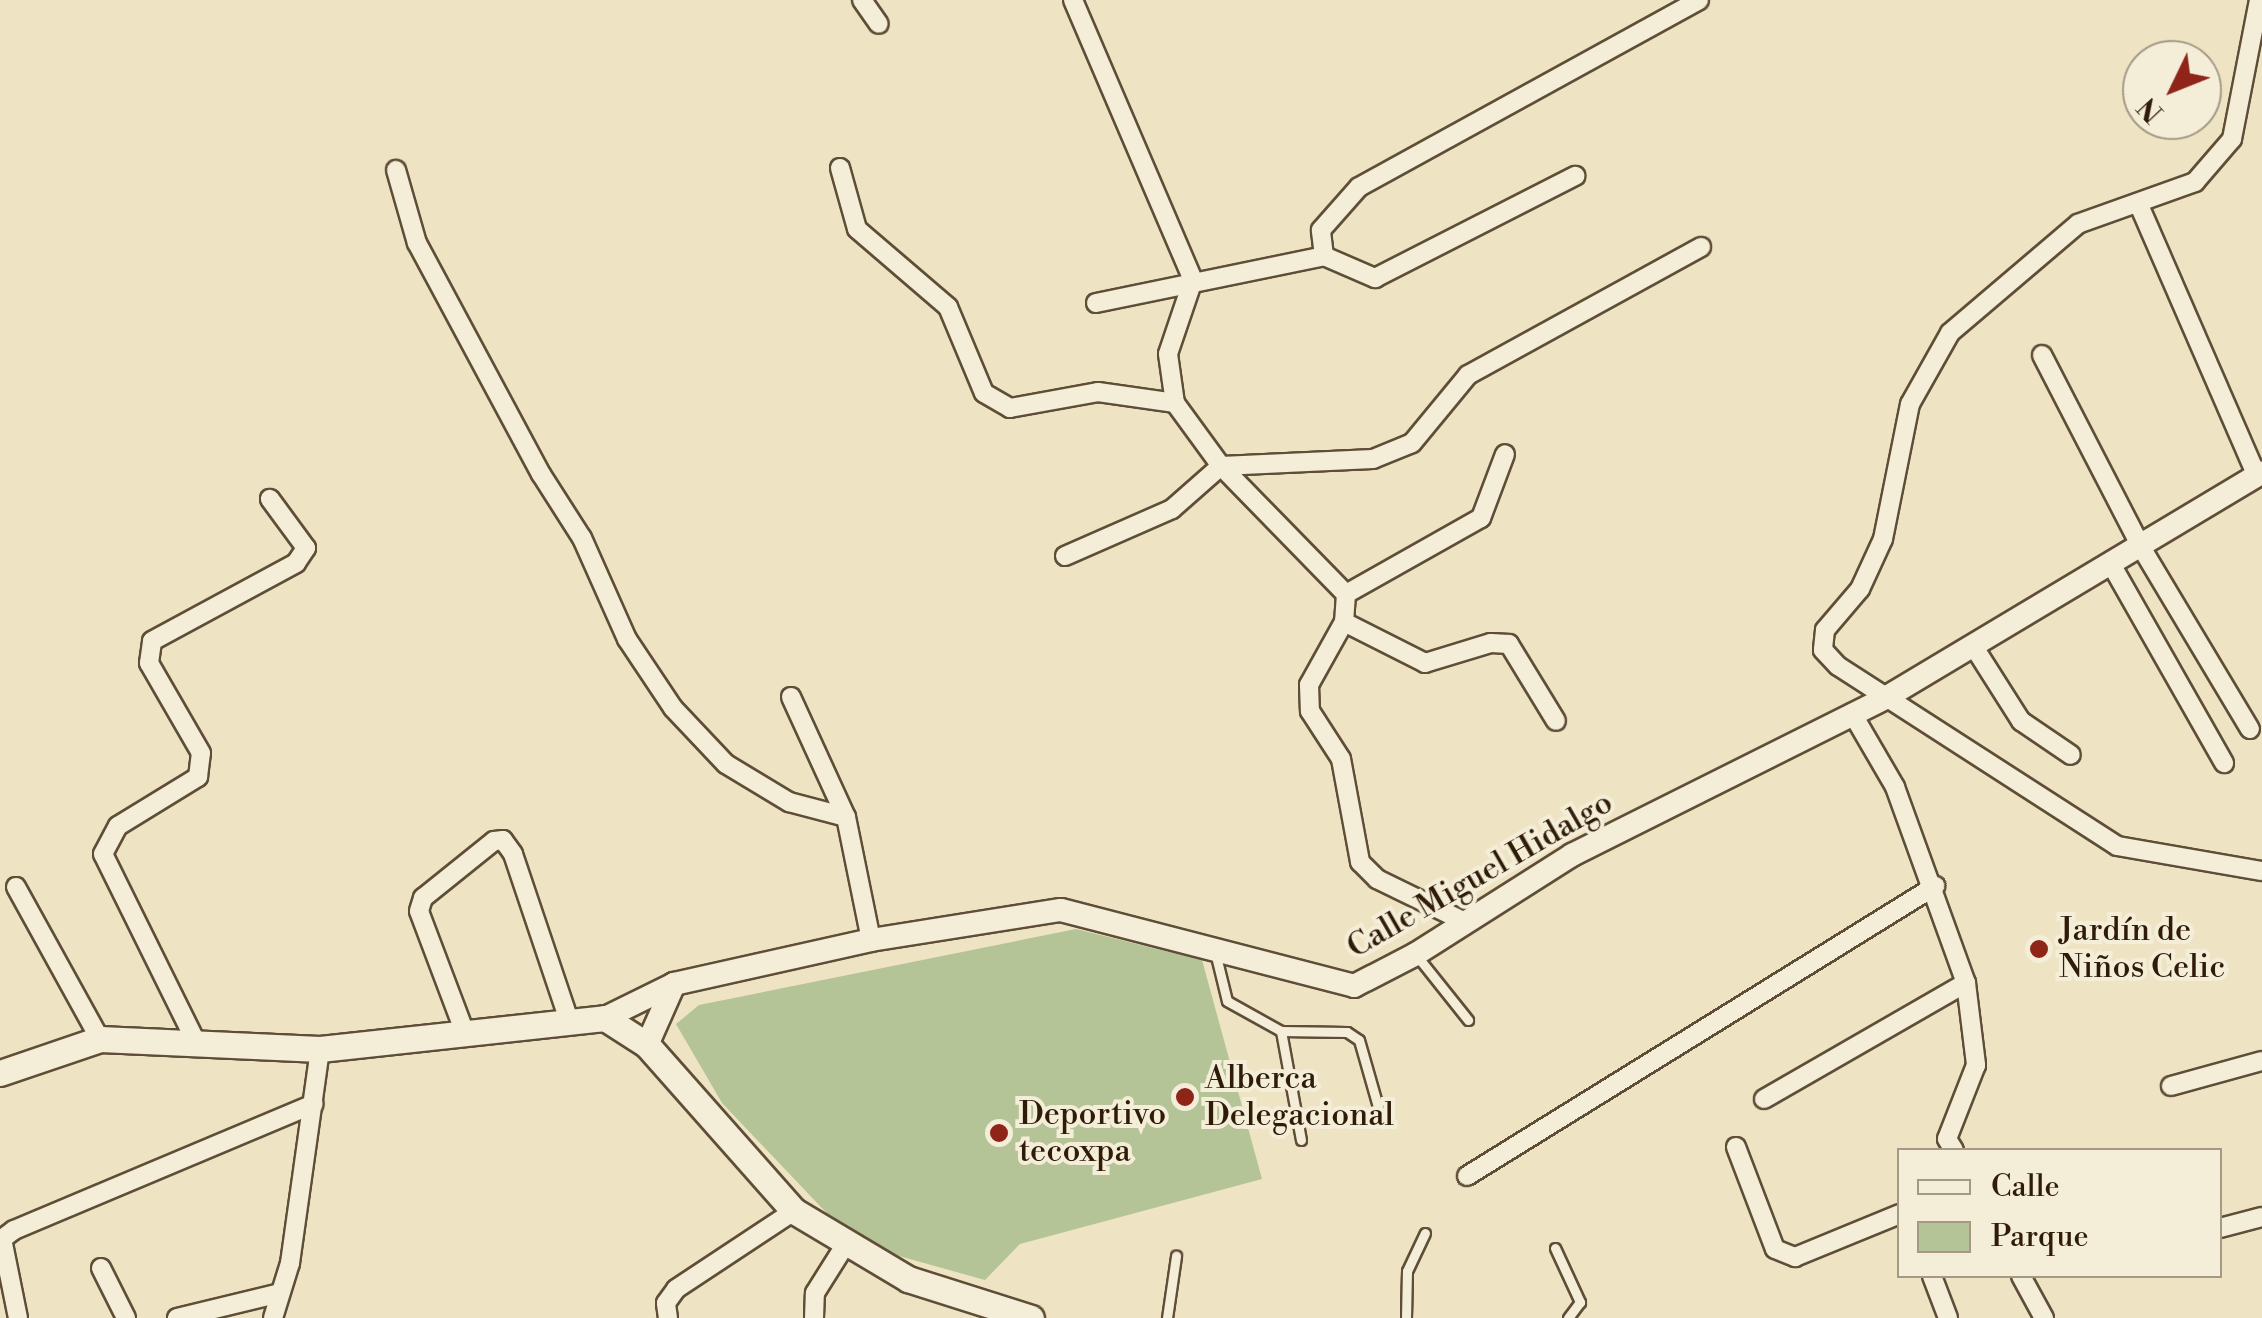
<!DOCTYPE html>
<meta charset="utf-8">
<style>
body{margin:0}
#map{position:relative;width:2262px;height:1318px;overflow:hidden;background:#eee3c3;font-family:"Libre Bodoni",serif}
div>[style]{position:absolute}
.green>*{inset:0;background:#b5c496}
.roads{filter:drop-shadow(2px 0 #5f4e37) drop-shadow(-2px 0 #5f4e37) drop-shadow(0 2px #5f4e37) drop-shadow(0 -2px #5f4e37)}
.service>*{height:9px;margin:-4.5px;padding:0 4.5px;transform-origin:4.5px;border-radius:4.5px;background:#f4edd8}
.minor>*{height:18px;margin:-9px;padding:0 9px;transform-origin:9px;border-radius:9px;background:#f4edd8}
.tertiary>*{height:22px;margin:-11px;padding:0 11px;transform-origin:11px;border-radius:11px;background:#f4edd8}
.secondary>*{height:25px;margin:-12.5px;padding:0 12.5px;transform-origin:12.5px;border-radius:12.5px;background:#f4edd8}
.dots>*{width:28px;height:28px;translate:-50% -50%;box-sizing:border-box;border:5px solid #f4edd8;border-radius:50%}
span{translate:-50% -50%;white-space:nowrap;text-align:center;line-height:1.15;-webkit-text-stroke:8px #f4edd8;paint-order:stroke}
.street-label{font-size:32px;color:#2f1c08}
.poi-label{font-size:32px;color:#2f1c08}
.left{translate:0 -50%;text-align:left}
.legend{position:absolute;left:1897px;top:1148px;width:325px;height:130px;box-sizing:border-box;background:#f4edd8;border:2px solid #a59985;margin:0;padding:12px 18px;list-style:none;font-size:30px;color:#2f1c08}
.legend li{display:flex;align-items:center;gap:20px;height:50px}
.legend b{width:50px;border:2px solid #a59985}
.north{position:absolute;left:2122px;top:40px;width:100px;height:100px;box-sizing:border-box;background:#f4edd8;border:2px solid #a59985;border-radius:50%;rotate:227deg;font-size:28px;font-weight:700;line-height:40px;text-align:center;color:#2f1c08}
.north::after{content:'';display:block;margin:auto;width:35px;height:45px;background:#8f2418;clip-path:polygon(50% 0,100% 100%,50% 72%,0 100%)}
</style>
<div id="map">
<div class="green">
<div style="clip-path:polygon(1076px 929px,1202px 960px,1262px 1179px,1020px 1244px,985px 1280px,899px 1256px,838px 1225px,722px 1103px,676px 1024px,699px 1005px)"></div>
</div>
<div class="roads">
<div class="service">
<div style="left:1215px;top:952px;width:50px;rotate:76.2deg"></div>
<div style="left:1227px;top:1001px;width:62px;rotate:29.1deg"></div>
<div style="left:1417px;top:956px;width:82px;rotate:51.4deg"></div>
<div style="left:1301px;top:1140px;width:111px;rotate:-100.4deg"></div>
<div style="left:1281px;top:1031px;width:66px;rotate:0.9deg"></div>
<div style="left:1347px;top:1032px;width:14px;rotate:34deg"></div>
<div style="left:1359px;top:1040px;width:84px;rotate:74.1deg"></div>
<div style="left:1555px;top:1248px;width:60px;rotate:65.2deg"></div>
<div style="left:1580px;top:1302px;width:20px;rotate:127deg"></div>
<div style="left:1167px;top:1318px;width:63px;rotate:-81.7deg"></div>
<div style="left:1406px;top:1318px;width:47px;rotate:-88.8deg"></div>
<div style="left:1407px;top:1271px;width:42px;rotate:-64.7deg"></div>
</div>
<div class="minor">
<div style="left:862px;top:0;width:29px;rotate:55deg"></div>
<div style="left:1073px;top:0;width:305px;rotate:66.8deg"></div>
<div style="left:1193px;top:280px;width:78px;rotate:108.7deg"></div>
<div style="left:1168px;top:354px;width:49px;rotate:81.9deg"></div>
<div style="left:1175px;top:403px;width:78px;rotate:53.9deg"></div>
<div style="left:1221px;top:466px;width:179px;rotate:45.7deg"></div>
<div style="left:1346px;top:594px;width:28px;rotate:94deg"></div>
<div style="left:1344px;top:622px;width:72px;rotate:119.1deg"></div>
<div style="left:1309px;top:685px;width:26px;rotate:88deg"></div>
<div style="left:1310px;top:711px;width:57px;rotate:57.1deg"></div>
<div style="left:1341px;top:759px;width:105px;rotate:79.5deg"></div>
<div style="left:1360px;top:862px;width:24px;rotate:45deg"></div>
<div style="left:1377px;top:879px;width:96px;rotate:26deg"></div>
<div style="left:2259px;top:0;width:142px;rotate:101deg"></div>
<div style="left:2232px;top:139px;width:57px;rotate:130.7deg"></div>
<div style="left:2195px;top:182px;width:124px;rotate:160.3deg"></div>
<div style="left:2078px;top:224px;width:168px;rotate:139.6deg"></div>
<div style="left:1950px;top:333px;width:81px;rotate:119.4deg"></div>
<div style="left:1910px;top:404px;width:138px;rotate:101.3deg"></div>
<div style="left:1883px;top:539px;width:55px;rotate:114.7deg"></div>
<div style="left:1860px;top:589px;width:54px;rotate:130.5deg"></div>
<div style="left:1825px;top:630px;width:20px;rotate:96deg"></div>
<div style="left:1823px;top:650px;width:22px;rotate:47deg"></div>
<div style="left:1838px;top:666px;width:332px;rotate:32.8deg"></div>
<div style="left:2117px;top:846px;width:147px;rotate:9.8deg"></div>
<div style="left:840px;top:168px;width:63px;rotate:74.4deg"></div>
<div style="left:857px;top:229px;width:120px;rotate:40.6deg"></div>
<div style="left:948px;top:307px;width:93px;rotate:67.3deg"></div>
<div style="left:984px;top:393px;width:30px;rotate:30deg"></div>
<div style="left:1010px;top:408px;width:89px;rotate:-10.3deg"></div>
<div style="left:1098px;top:392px;width:78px;rotate:8.1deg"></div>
<div style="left:396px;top:170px;width:76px;rotate:74deg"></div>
<div style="left:417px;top:243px;width:262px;rotate:61.8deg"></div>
<div style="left:541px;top:474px;width:76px;rotate:57.4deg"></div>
<div style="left:582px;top:538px;width:111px;rotate:66deg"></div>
<div style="left:627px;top:639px;width:83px;rotate:56.3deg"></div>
<div style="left:673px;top:708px;width:77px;rotate:46.6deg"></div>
<div style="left:726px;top:764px;width:74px;rotate:31.1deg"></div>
<div style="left:789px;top:802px;width:59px;rotate:14.7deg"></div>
<div style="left:846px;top:817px;width:126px;rotate:78.5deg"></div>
<div style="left:2139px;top:205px;width:296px;rotate:66.5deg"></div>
<div style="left:1324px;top:256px;width:56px;rotate:23.3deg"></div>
<div style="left:1375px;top:278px;width:225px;rotate:-27deg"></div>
<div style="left:1096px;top:303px;width:233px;rotate:-11.6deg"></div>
<div style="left:1324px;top:256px;width:26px;rotate:-97deg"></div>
<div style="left:1321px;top:230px;width:57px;rotate:-48.5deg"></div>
<div style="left:1359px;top:187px;width:388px;rotate:-28.8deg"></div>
<div style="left:2042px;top:355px;width:216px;rotate:62.7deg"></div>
<div style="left:2141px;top:547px;width:212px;rotate:59.1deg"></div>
<div style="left:1065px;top:556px;width:117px;rotate:-23.7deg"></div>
<div style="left:1172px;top:509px;width:65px;rotate:-41.3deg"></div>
<div style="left:1221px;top:466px;width:152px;rotate:-2.6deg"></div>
<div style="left:1373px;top:459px;width:42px;rotate:-22.3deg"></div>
<div style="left:1412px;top:443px;width:88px;rotate:-50.5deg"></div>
<div style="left:1468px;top:375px;width:266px;rotate:-28.8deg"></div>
<div style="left:2111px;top:564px;width:229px;rotate:60.4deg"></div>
<div style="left:1346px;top:594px;width:155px;rotate:-29.4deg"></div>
<div style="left:1481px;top:518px;width:68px;rotate:-69.4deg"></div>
<div style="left:1344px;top:622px;width:91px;rotate:26.8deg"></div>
<div style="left:1425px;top:663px;width:69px;rotate:-16.9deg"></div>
<div style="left:1491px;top:643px;width:18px;rotate:3deg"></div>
<div style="left:1509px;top:644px;width:90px;rotate:58.6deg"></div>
<div style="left:1974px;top:647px;width:88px;rotate:57.6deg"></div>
<div style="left:2021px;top:721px;width:60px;rotate:34.2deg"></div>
<div style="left:791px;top:697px;width:132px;rotate:65.4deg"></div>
<div style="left:1852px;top:713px;width:86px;rotate:59.8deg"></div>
<div style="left:1895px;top:787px;width:208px;rotate:70.1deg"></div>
<div style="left:1966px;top:983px;width:83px;rotate:83deg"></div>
<div style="left:1976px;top:1065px;width:79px;rotate:111.4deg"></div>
<div style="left:1947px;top:1139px;width:13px;rotate:58deg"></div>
<div style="left:16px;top:887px;width:174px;rotate:61.1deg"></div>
<div style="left:465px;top:1033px;width:130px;rotate:-110.7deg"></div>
<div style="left:419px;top:911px;width:14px;rotate:-73deg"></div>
<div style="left:423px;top:898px;width:91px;rotate:-38.8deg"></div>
<div style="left:494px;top:841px;width:9px;rotate:-6deg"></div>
<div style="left:503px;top:840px;width:17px;rotate:54deg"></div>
<div style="left:513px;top:854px;width:175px;rotate:71.4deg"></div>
<div style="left:197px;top:1044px;width:212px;rotate:-116.3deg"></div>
<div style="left:103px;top:854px;width:32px;rotate:-62deg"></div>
<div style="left:118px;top:826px;width:94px;rotate:-31.5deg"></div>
<div style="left:198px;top:777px;width:24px;rotate:-83deg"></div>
<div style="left:201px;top:753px;width:104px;rotate:-120deg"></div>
<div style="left:149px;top:663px;width:22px;rotate:-82deg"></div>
<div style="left:152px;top:641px;width:164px;rotate:-28.4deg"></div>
<div style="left:296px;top:563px;width:18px;rotate:-56deg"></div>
<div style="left:306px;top:548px;width:61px;rotate:-126.3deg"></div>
<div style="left:2171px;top:1086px;width:94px;rotate:-15.4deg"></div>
<div style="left:1764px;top:1099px;width:233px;rotate:-29.9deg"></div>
<div style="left:1736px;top:1147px;width:109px;rotate:69.1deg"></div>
<div style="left:1775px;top:1249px;width:22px;rotate:22deg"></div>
<div style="left:1795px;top:1257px;width:113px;rotate:-22.3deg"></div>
<div style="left:1467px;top:1176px;width:551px;rotate:-31.78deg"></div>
<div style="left:2220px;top:1228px;width:43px;rotate:-14.7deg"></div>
<div style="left:101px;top:1268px;width:56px;rotate:63.4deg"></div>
<div style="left:1932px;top:1276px;width:45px;rotate:69.1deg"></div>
<div style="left:2021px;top:1276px;width:48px;rotate:61.3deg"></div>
<div style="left:18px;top:1318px;width:81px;rotate:-101.4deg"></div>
<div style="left:2px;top:1239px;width:15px;rotate:-37deg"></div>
<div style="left:14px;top:1230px;width:325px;rotate:-22.8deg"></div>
<div style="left:177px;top:1318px;width:102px;rotate:-13.6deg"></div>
<div style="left:273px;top:1318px;width:58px;rotate:-72.8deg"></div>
<div style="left:290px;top:1263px;width:216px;rotate:-82deg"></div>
<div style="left:668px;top:1318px;width:15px;rotate:-98deg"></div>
<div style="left:666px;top:1303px;width:17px;rotate:-54deg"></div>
<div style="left:676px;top:1289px;width:141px;rotate:-33.5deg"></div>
<div style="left:814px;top:1318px;width:25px;rotate:-88deg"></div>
<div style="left:815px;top:1293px;width:60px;rotate:-57.9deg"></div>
</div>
<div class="tertiary">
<div style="left:605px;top:1018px;width:77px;rotate:-26.2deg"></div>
<div style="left:674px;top:984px;width:202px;rotate:-12.6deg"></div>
<div style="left:871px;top:940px;width:192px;rotate:-9deg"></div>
<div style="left:1061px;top:910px;width:303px;rotate:14.5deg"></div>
<div style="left:1354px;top:986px;width:70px;rotate:-27.3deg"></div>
<div style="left:1416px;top:954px;width:185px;rotate:-32.4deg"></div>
<div style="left:1572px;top:855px;width:352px;rotate:-26.6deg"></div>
<div style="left:1887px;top:697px;width:437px;rotate:-30.9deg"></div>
<div style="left:647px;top:1045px;width:67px;rotate:-66.1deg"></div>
</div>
<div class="secondary">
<div style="left:0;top:1073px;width:106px;rotate:-18.8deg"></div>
<div style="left:100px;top:1039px;width:220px;rotate:2.6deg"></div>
<div style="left:320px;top:1049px;width:287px;rotate:-6.2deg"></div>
<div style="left:605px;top:1018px;width:50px;rotate:32.7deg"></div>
<div style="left:647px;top:1045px;width:222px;rotate:48.5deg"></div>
<div style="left:794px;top:1211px;width:133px;rotate:30.8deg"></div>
<div style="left:908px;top:1279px;width:129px;rotate:17.6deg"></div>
</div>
</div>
<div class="dots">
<div style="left:2039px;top:949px;background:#8f2418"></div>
<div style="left:1185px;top:1097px;background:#8f2418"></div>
<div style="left:999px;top:1133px;background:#8f2418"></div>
</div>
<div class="street-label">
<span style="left:1480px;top:875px;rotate:-30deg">Calle Miguel Hidalgo</span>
</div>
<div class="poi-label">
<span class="left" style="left:2059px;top:949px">Jardín de<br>Niños Celic</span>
<span class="left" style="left:1205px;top:1097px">Alberca<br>Delegacional</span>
<span class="left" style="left:1019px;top:1133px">Deportivo<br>tecoxpa</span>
</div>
<ul class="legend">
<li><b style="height:12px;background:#f4edd8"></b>Calle</li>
<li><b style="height:28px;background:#b5c496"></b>Parque</li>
</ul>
<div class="north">N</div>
</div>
